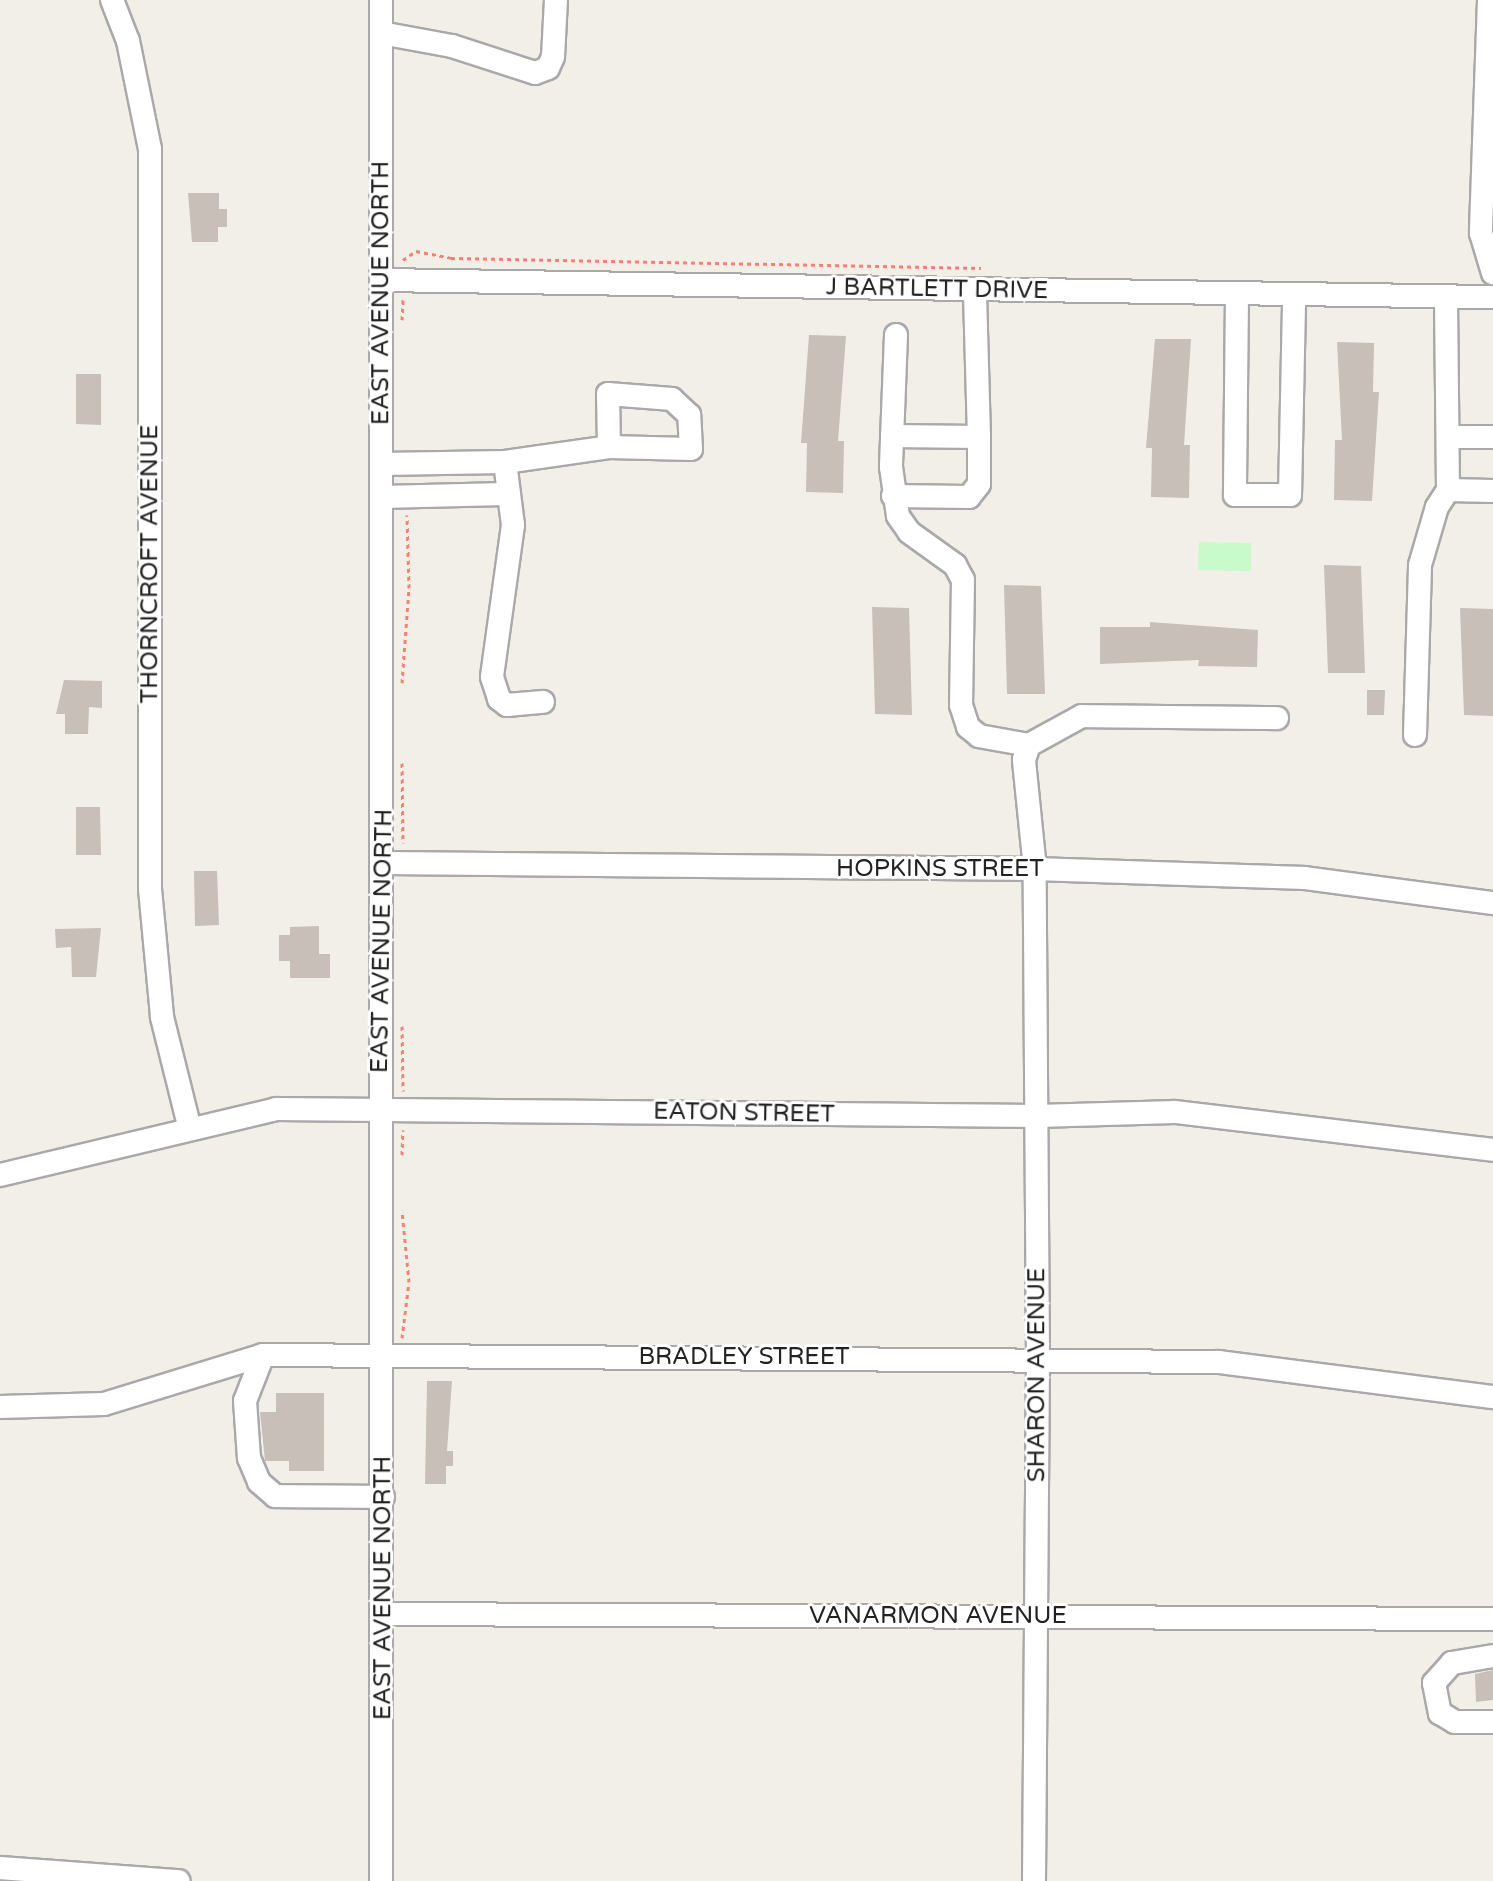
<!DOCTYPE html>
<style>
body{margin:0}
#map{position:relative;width:1493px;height:1881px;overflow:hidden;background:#f2efe9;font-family:"Varela Round",sans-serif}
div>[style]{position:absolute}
.park>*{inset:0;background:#c8facc}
.building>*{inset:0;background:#c7bfb8}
.path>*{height:3px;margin-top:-1.5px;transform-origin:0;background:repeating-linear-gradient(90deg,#fa8072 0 4px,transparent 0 8px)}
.roads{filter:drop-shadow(2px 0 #a9a9a9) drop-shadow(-2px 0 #a9a9a9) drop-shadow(0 2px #a9a9a9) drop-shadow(0 -2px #a9a9a9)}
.minor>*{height:22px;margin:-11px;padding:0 11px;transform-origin:11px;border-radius:11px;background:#fff}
span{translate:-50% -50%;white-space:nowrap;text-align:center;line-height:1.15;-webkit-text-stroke:6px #fff;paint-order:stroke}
.street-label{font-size:24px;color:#222}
</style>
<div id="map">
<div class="park">
<div style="clip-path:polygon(1199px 542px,1251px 543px,1251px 571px,1198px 570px)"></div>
</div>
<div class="building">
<div style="clip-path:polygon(188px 193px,219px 193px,219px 209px,227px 209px,227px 227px,218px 227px,218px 242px,192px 242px)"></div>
<div style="clip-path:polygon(809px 335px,846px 336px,838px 441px,844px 441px,843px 493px,806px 492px,807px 443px,801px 443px)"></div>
<div style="clip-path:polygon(1155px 339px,1191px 339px,1184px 445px,1190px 445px,1189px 498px,1151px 497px,1152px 448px,1146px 448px)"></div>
<div style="clip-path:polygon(1337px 342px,1374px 343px,1373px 392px,1379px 392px,1372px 501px,1334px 500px,1335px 440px,1342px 440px)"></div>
<div style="clip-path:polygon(76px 374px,101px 374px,101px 425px,76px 424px)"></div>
<div style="clip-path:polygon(1324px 565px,1361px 566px,1365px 673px,1328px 673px)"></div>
<div style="clip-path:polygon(1004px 585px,1041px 586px,1045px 694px,1007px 694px)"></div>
<div style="clip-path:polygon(872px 607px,909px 608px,912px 715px,875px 714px)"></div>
<div style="clip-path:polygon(1460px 608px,1493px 609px,1493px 716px,1464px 715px)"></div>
<div style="clip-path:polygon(1150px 622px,1258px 630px,1257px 667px,1198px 666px,1199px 660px,1100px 664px,1100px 627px,1150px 627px)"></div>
<div style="clip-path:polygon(64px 680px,102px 681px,102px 708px,89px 707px,88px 734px,65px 734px,65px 714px,56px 714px)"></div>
<div style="clip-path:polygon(1367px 690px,1385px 690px,1384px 715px,1367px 715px)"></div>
<div style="clip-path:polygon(76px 807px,100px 807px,101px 855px,76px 855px)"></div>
<div style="clip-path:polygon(194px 871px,217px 871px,219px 925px,195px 926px)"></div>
<div style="clip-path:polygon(319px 926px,319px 954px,330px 954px,330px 978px,290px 978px,290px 961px,279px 961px,279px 935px,290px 935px,290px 927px)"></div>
<div style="clip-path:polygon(101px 928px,96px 977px,72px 977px,71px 947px,56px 948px,55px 929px)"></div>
<div style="clip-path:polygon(427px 1381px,452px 1381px,447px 1451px,453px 1451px,453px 1466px,446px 1466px,446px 1484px,425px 1484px)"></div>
<div style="clip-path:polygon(276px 1393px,324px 1393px,324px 1471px,289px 1471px,289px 1461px,265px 1461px,260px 1412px,276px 1412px)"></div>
<div style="clip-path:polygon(1493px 1670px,1493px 1700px,1476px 1702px,1475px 1674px)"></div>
</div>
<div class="path">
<div style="left:403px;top:260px;width:16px;rotate:-35deg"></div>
<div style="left:416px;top:251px;width:36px;rotate:11deg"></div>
<div style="left:451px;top:258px;width:530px;rotate:1.08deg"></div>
<div style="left:402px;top:320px;width:21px;rotate:-87deg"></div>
<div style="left:402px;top:683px;width:95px;rotate:-85.8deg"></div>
<div style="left:409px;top:588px;width:73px;rotate:-91.6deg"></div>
<div style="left:402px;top:763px;width:80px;rotate:89.3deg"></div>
<div style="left:402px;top:1026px;width:65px;rotate:89.1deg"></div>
<div style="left:402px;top:1155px;width:25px;rotate:-88deg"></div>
<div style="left:402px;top:1338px;width:56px;rotate:-82.9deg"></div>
<div style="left:409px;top:1282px;width:72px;rotate:-95.6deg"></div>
</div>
<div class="roads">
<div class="minor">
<div style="left:112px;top:0;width:44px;rotate:68.7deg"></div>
<div style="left:128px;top:41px;width:110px;rotate:78.5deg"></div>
<div style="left:150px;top:149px;width:740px;rotate:90deg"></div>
<div style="left:150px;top:889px;width:129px;rotate:84.6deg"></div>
<div style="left:162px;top:1017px;width:115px;rotate:76deg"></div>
<div style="left:381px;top:0;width:1881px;rotate:90deg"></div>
<div style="left:1489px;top:0;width:233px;rotate:92deg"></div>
<div style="left:1481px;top:233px;width:42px;rotate:73.3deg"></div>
<div style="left:381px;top:33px;width:72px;rotate:10.4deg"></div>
<div style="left:452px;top:46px;width:87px;rotate:18deg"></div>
<div style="left:535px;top:73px;width:14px;rotate:-21deg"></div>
<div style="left:548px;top:68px;width:12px;rotate:-66deg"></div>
<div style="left:553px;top:57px;width:57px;rotate:-87deg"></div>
<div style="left:381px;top:280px;width:1112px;rotate:0.88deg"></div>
<div style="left:1237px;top:296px;width:199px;rotate:90.6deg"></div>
<div style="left:1235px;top:495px;width:55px"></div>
<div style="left:1290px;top:495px;width:197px;rotate:-88.8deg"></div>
<div style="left:896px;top:335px;width:132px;rotate:92.2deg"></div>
<div style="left:891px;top:467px;width:49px;rotate:81.9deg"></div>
<div style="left:898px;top:516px;width:19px;rotate:55deg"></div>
<div style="left:909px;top:532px;width:57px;rotate:35.7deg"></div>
<div style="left:955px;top:565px;width:17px;rotate:62deg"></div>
<div style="left:963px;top:580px;width:125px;rotate:90.9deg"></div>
<div style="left:961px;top:705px;width:23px;rotate:72deg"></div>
<div style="left:968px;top:727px;width:14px;rotate:39deg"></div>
<div style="left:979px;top:736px;width:51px;rotate:10.2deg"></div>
<div style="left:892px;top:436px;width:87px;rotate:0.7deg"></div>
<div style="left:979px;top:437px;width:147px;rotate:-91.6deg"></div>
<div style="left:1448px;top:437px;width:45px"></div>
<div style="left:505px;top:462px;width:64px;rotate:82.8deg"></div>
<div style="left:513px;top:525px;width:153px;rotate:97.9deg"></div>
<div style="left:492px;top:677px;width:23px;rotate:72deg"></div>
<div style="left:499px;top:699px;width:10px;rotate:37deg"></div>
<div style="left:507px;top:705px;width:36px;rotate:-5deg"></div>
<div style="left:381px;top:464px;width:124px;rotate:-0.9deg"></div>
<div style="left:505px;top:462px;width:105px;rotate:-8.2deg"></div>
<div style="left:609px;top:447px;width:82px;rotate:1.4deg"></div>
<div style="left:691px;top:449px;width:34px;rotate:-93deg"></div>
<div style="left:689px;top:415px;width:23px;rotate:-137deg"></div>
<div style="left:672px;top:399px;width:64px;rotate:-175.5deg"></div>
<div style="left:608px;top:394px;width:53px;rotate:88.9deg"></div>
<div style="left:1448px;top:490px;width:45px;rotate:1.3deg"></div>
<div style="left:893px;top:496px;width:76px;rotate:0.8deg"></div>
<div style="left:969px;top:497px;width:16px;rotate:-52deg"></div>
<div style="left:979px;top:484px;width:47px;rotate:-90deg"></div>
<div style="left:381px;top:497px;width:124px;rotate:-1.4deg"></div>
<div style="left:1415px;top:735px;width:170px;rotate:-88.3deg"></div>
<div style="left:1420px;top:565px;width:60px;rotate:-73.7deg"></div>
<div style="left:1437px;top:507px;width:20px;rotate:-57deg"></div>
<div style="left:1448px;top:490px;width:194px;rotate:-90.6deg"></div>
<div style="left:385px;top:863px;width:650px;rotate:0.53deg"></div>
<div style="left:1035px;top:869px;width:270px;rotate:1.9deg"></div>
<div style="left:1305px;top:878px;width:190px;rotate:7.6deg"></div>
<div style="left:0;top:1175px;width:284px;rotate:-13.4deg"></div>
<div style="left:276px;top:1109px;width:761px;rotate:0.53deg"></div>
<div style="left:1037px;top:1116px;width:138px;rotate:-1.7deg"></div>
<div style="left:1175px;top:1112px;width:320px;rotate:6.8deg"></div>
<div style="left:263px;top:1355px;width:49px;rotate:111.4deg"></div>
<div style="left:245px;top:1401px;width:57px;rotate:86deg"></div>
<div style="left:249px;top:1458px;width:26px;rotate:67deg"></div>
<div style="left:259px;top:1482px;width:21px;rotate:41deg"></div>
<div style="left:275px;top:1496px;width:108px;rotate:0.5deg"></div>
<div style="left:0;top:1407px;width:104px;rotate:-1.7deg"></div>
<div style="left:104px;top:1404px;width:166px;rotate:-17.1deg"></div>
<div style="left:263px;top:1355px;width:956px;rotate:0.42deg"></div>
<div style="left:1219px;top:1362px;width:276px;rotate:7.3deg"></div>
<div style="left:383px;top:1614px;width:1110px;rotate:0.26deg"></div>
<div style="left:1493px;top:1656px;width:42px;rotate:170.3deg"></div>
<div style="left:1452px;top:1663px;width:27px;rotate:132deg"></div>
<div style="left:1434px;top:1683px;width:31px;rotate:79deg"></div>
<div style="left:1440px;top:1713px;width:17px;rotate:31deg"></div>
<div style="left:1455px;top:1722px;width:38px"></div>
<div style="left:0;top:1868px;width:179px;rotate:4.2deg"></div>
<div style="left:1034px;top:1881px;width:523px;rotate:-89.56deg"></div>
<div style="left:1038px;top:1358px;width:489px;rotate:-90.4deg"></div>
<div style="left:1035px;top:869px;width:110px;rotate:-95.8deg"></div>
<div style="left:1024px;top:760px;width:16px;rotate:-72deg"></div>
<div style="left:1029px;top:745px;width:60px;rotate:-28.7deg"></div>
<div style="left:1082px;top:716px;width:195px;rotate:0.6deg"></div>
</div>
</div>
<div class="street-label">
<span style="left:937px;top:289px;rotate:1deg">J BARTLETT DRIVE</span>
<span style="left:381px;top:293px;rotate:-90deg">EAST AVENUE NORTH</span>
<span style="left:150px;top:564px;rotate:-90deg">THORNCROFT AVENUE</span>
<span style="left:940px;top:869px">HOPKINS STREET</span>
<span style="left:382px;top:941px;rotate:-89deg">EAST AVENUE NORTH</span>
<span style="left:744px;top:1113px;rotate:1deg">EATON STREET</span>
<span style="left:744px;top:1357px">BRADLEY STREET</span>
<span style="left:1037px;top:1375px;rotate:-90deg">SHARON AVENUE</span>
<span style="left:383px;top:1588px;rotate:-90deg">EAST AVENUE NORTH</span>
<span style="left:938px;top:1616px">VANARMON AVENUE</span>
</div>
</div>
